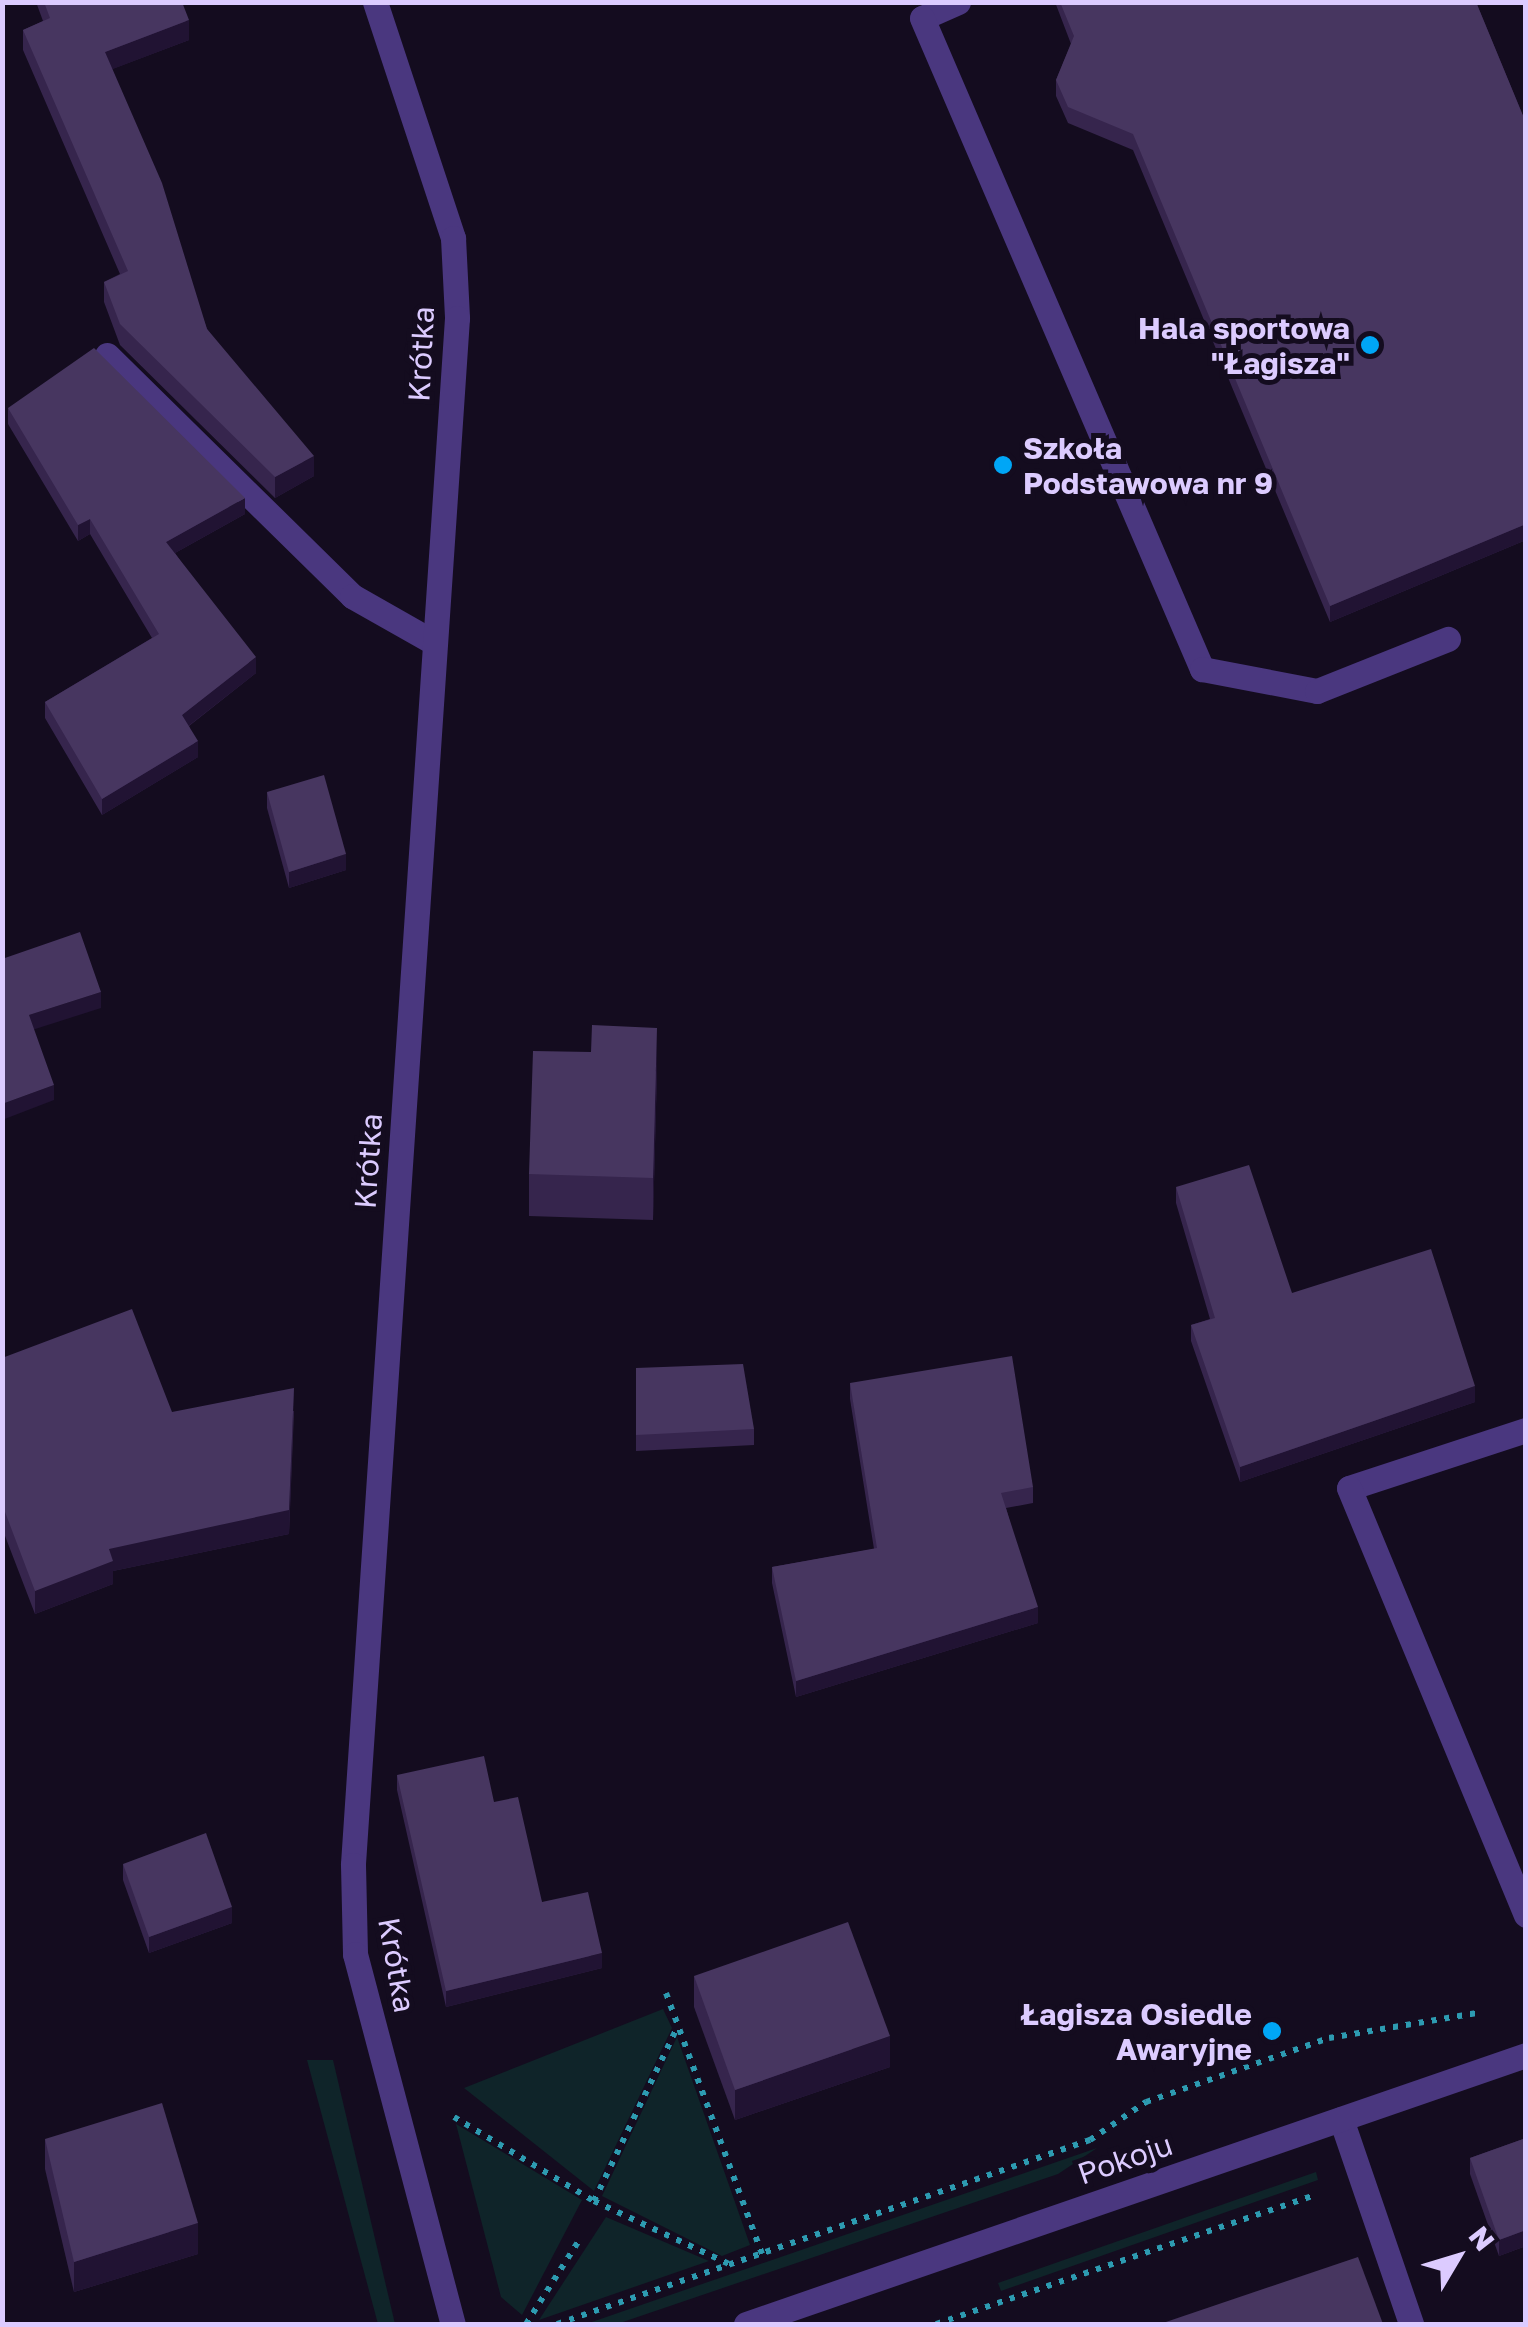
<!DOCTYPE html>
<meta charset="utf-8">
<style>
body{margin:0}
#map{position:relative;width:1528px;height:2327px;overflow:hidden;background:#140c1f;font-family:"Golos Text",sans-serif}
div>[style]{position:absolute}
.green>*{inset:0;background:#0f2429}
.path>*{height:6px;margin-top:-3px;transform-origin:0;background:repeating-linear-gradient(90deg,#2d9bb1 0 5px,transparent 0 13px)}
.service>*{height:25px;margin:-12.5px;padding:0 12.5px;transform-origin:12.5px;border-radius:12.5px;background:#4a377f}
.minor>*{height:25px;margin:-12.5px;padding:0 12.5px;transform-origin:12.5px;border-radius:12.5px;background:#4a377f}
.tertiary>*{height:25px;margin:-12.5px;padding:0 12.5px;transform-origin:12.5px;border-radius:12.5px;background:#4a377f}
.wall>*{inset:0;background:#36254d}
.shaded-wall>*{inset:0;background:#211333}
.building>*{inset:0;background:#473660}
.dots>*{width:28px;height:28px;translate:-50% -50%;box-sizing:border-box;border:5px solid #140c1f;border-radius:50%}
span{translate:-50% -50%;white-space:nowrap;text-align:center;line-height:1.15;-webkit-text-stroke:10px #140c1f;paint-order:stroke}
.poi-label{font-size:30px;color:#dccbff;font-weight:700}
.right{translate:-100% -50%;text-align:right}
.left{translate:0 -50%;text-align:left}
.street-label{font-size:30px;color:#dccbff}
.frame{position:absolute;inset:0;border:5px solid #dccbff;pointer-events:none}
.north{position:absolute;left:1408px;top:2207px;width:100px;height:100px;-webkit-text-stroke:8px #140c1f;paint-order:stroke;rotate:52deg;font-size:28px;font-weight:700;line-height:40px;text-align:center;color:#dccbff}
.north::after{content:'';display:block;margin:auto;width:35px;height:45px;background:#dccbff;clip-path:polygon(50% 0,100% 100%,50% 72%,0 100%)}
</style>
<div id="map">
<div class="green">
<div style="clip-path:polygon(663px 2009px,672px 2028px,594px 2191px,464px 2088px)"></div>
<div style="clip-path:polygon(677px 2037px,750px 2245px,722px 2256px,602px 2196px)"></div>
<div style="clip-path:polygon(307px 2060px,333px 2060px,395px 2324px,378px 2324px)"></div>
<div style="clip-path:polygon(456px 2124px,582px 2200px,522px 2315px,501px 2297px)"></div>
<div style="clip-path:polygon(1097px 2148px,1058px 2174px,617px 2324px,586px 2324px)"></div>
<div style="clip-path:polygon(1316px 2172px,1318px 2180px,1001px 2291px,998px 2283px)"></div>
<div style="clip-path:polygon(606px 2217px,709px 2261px,539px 2320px)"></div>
</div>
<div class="path">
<div style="left:666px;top:1993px;width:278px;rotate:69.8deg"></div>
<div style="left:454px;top:2117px;width:163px;rotate:31deg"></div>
<div style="left:594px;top:2201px;width:149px;rotate:25deg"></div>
<div style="left:594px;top:2201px;width:194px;rotate:-64.4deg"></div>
<div style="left:526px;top:2324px;width:101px;rotate:-57.6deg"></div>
<div style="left:557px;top:2324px;width:564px;rotate:-19.05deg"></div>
<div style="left:1090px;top:2140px;width:68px;rotate:-34.2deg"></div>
<div style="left:1146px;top:2102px;width:194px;rotate:-19.3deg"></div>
<div style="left:1329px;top:2038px;width:150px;rotate:-9.6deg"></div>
<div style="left:936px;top:2324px;width:397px;rotate:-18.8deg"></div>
</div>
<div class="service">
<div style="left:958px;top:2px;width:39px;rotate:156deg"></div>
<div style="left:922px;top:18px;width:709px;rotate:66.73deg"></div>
<div style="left:1202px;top:669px;width:117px;rotate:10.8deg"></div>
<div style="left:1317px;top:691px;width:141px;rotate:-21.7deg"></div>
<div style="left:107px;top:355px;width:344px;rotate:44.5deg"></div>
<div style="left:352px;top:596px;width:95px;rotate:29.5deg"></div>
<div style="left:1526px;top:1430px;width:186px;rotate:161.9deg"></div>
<div style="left:1349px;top:1488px;width:462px;rotate:67.5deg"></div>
</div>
<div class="minor">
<div style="left:375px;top:2px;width:249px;rotate:71.7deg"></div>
<div style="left:453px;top:238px;width:80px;rotate:87.1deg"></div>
<div style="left:457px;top:318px;width:1550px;rotate:93.85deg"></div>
<div style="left:353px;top:1865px;width:89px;rotate:88.7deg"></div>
<div style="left:355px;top:1954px;width:383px;rotate:75.2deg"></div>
<div style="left:1341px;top:2119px;width:217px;rotate:71.1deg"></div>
</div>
<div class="tertiary">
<div style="left:746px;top:2324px;width:825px;rotate:-19.03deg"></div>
</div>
<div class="wall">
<div style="clip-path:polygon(36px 2px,182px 2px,189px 40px,112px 69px,207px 329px,314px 476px,275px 498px,120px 345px,104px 302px,104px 282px,120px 274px,23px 50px,23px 30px,43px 21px)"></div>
<div style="clip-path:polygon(1055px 2px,1476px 2px,1526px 123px,1526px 540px,1330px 622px,1133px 150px,1068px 123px,1056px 96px,1056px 80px,1071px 44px)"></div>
<div style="clip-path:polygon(8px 408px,245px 514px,175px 553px,256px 673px,189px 726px,198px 757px,102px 815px,45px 718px,45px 702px,152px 638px,90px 534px,78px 541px,8px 424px)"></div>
<div style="clip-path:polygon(267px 792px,346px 870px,289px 888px,267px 808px)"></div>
<div style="clip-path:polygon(657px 1070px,653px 1220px,529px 1216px,529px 1174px)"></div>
<div style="clip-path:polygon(1176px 1187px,1292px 1293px,1475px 1402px,1240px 1482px,1191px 1341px,1191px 1325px,1210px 1319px,1176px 1203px)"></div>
<div style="clip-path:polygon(2px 1358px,172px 1412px,294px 1411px,289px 1534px,113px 1571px,113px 1584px,35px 1614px,2px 1528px)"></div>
<div style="clip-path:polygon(636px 1368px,754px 1429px,754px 1445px,636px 1451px)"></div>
<div style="clip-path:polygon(850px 1383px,1033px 1487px,1033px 1503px,1006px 1508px,1038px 1623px,796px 1697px,772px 1583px,772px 1567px,874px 1549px,850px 1399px)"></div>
<div style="clip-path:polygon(397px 1775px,494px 1802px,542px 1902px,602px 1968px,446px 2007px,397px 1790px)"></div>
<div style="clip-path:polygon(123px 1864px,232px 1923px,149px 1953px,123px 1880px)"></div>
<div style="clip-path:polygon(694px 1976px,890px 2067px,735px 2120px,694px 2007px)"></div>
<div style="clip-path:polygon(1526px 2138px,1526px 2246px,1499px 2256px,1470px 2174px,1470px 2158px)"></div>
<div style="clip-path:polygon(45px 2139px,198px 2254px,74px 2292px,45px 2169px)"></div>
</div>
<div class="shaded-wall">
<div style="clip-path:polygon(189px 20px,189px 40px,105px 72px,105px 52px)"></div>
<div style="clip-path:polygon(314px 456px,314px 476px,275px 498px,275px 477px)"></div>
<div style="clip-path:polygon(245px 498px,245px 514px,166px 558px,166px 542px)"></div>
<div style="clip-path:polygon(90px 519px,90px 534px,78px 541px,78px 525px)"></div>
<div style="clip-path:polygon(1526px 524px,1526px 540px,1330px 622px,1330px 606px)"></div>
<div style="clip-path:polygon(256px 657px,256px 673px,182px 731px,182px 715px)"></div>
<div style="clip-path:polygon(198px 741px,198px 757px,102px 815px,102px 799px)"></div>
<div style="clip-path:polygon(346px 854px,346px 870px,289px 888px,289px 872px)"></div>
<div style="clip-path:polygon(101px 992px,101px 1008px,29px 1031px,29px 1015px)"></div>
<div style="clip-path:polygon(657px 1028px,657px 1070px,653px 1220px,653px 1178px)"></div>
<div style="clip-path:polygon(54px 1085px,54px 1100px,2px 1120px,2px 1104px)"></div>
<div style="clip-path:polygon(1475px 1386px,1475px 1402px,1240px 1482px,1240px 1467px)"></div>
<div style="clip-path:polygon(294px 1388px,289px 1534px,113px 1571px,113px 1584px,35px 1614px,35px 1591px,109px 1549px)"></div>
<div style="clip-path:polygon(1038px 1607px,1038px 1623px,796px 1697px,796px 1681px)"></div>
<div style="clip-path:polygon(232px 1907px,232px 1923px,149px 1953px,149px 1937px)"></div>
<div style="clip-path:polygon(602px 1953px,602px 1968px,446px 2007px,446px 1991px)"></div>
<div style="clip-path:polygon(890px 2036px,890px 2067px,735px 2120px,735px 2090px)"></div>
<div style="clip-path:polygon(198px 2223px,198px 2254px,74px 2292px,74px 2262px)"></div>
<div style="clip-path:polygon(1526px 2230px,1526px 2246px,1499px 2256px,1499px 2240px)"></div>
</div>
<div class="building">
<div style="clip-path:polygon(44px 2px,182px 2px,189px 20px,105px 52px,162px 183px,207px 329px,314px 456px,275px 477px,120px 324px,104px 282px,128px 271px,23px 30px,50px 18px)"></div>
<div style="clip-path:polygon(1060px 2px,1476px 2px,1526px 123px,1526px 524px,1330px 606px,1133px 134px,1068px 107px,1056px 80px,1074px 36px)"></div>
<div style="clip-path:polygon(94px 348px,245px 498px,166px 542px,256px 657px,182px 715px,198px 741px,102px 799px,45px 702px,159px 634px,90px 519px,78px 525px,8px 408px)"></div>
<div style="clip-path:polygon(324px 775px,346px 854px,289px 872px,267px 792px)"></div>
<div style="clip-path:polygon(80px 932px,101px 992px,29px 1015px,54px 1085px,2px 1104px,2px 959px)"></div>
<div style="clip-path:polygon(592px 1025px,657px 1028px,653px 1178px,529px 1174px,533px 1051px,591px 1052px)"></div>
<div style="clip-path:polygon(1249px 1165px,1292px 1293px,1431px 1249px,1475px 1386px,1240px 1467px,1191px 1325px,1215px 1318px,1176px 1187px)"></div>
<div style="clip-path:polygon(132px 1309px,172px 1412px,294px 1388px,289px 1510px,109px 1549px,113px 1561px,35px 1591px,2px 1504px,2px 1358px)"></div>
<div style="clip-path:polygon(1012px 1356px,1033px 1487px,1001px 1493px,1038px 1607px,796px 1681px,772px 1567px,877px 1548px,850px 1383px)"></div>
<div style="clip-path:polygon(743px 1364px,754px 1429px,636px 1435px,636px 1368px)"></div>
<div style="clip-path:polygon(484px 1756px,494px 1802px,518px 1797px,542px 1902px,588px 1892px,602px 1953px,446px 1991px,397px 1775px)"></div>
<div style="clip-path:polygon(206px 1833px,232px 1907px,149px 1937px,123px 1864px)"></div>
<div style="clip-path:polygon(848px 1922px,890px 2036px,735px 2090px,694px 1976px)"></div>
<div style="clip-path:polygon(162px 2103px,198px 2223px,74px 2262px,45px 2139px)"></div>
<div style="clip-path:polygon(1526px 2138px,1526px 2230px,1499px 2240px,1470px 2158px)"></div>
<div style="clip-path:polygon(1358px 2257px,1383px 2324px,1160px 2324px)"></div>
</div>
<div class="dots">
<div style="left:1370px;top:345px;background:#00a6f6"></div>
<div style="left:1003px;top:465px;background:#00a6f6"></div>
<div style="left:1272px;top:2031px;background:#00a6f6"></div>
</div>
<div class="poi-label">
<span class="right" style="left:1350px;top:345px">Hala sportowa<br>"Łagisza"</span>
<span class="left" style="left:1023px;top:465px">Szkoła<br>Podstawowa nr 9</span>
<span class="right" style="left:1252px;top:2031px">Łagisza Osiedle<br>Awaryjne</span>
</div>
<div class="street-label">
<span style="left:421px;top:354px;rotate:-87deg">Krótka</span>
<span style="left:368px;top:1161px;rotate:-86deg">Krótka</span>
<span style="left:397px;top:1965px;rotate:80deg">Krótka</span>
<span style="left:1125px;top:2159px;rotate:-19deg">Pokoju</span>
</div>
<div class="frame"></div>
<div class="north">N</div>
</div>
